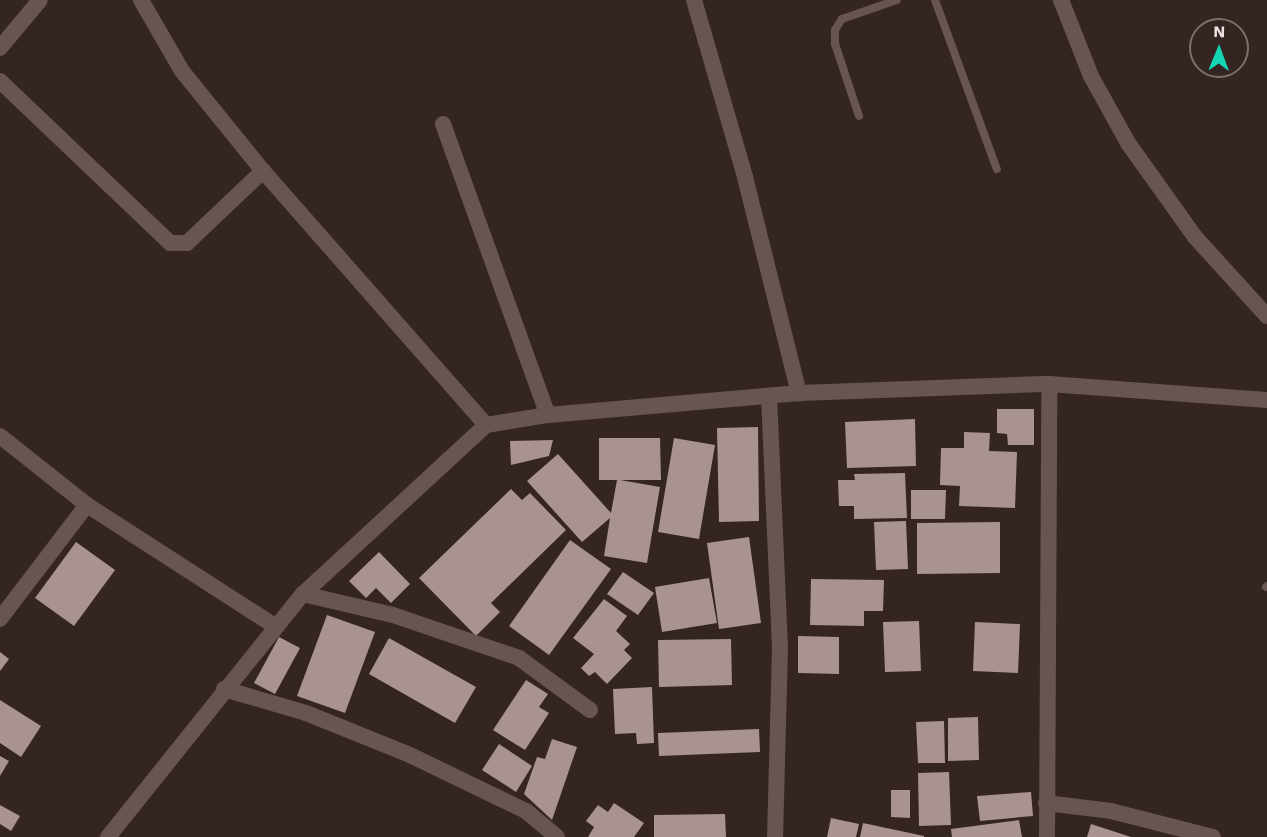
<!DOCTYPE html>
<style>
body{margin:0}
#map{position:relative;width:1267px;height:837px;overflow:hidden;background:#342422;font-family:"Work Sans",sans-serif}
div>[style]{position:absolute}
.building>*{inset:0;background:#a89391}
.service>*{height:8px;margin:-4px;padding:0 4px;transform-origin:4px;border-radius:4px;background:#675553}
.minor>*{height:16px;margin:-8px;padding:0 8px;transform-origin:8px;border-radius:8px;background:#675553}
span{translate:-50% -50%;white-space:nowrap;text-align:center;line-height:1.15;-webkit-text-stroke:6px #342422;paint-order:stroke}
.north{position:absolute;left:1189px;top:18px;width:60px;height:60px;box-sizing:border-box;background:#342422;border:2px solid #7e706e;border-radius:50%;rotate:1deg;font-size:16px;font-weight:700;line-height:24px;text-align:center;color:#ede2e1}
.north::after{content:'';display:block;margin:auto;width:21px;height:27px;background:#13d5b3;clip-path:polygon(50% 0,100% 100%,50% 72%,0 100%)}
</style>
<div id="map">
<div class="building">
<div style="clip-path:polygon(997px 409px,1034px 409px,1034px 445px,1008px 445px,1007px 434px,997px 433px)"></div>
<div style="clip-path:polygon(915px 419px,916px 466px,847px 468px,845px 422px)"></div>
<div style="clip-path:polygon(758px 427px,759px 521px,719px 522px,717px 428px)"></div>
<div style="clip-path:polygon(964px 432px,990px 433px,989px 451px,1017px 452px,1015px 508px,959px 506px,960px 486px,940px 485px,941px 448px,964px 448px)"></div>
<div style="clip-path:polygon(599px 438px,660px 438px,661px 480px,620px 480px,660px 487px,647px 563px,604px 556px,610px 518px,582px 542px,527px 481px,558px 454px,611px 513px,617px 480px,599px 480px)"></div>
<div style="clip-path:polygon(674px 438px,715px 445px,699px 539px,658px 532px)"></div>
<div style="clip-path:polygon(553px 440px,549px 456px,511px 465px,510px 441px)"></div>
<div style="clip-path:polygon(905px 473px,907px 518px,854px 519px,854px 506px,839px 506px,838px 480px,855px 480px,854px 474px)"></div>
<div style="clip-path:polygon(511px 489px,522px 500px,530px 493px,566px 530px,491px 603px,500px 612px,476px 636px,419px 578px)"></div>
<div style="clip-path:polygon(911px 490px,946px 490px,945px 519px,911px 519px)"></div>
<div style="clip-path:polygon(906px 521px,908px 569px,876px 570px,874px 522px)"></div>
<div style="clip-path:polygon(1000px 522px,1000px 573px,917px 574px,917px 523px)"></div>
<div style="clip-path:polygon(749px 537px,761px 623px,719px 629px,707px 543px)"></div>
<div style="clip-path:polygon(570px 540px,611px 569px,549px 655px,509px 626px)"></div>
<div style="clip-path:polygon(76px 542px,115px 570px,74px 626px,35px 598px)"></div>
<div style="clip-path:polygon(379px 552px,410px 584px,391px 603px,376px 588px,366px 598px,349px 581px)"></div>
<div style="clip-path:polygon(623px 572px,654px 593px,638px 615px,607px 594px)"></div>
<div style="clip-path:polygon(709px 578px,717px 623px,662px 632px,655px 587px)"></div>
<div style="clip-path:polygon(811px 579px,884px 580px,883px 611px,864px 611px,864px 626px,810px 625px)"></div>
<div style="clip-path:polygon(604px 599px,627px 616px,616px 631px,630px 644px,624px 650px,632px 658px,607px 684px,595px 672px,589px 676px,581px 668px,594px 654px,573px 638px)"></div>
<div style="clip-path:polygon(327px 615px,375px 632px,345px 713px,297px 696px)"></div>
<div style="clip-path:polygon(919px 621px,921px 671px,885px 672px,883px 622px)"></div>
<div style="clip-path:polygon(975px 622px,1020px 624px,1018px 673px,973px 671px)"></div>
<div style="clip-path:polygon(798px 636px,839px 637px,839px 674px,798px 673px)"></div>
<div style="clip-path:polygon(279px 637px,300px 648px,275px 694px,254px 683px)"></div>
<div style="clip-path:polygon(389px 638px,476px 687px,455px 723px,369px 674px)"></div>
<div style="clip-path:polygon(731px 639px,732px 685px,659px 687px,658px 640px)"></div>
<div style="clip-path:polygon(0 652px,9px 659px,0 671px)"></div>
<div style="clip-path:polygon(526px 680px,548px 694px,539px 707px,549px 713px,525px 750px,493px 730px)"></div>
<div style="clip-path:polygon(652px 687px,654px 743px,637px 744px,636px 733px,615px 734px,613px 689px)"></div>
<div style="clip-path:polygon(0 700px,41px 726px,21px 757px,0 743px)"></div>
<div style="clip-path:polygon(978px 717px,979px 760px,948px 761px,948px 718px)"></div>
<div style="clip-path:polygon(944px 721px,945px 763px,918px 763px,916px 722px)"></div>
<div style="clip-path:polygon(759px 729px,760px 752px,659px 756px,658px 733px)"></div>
<div style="clip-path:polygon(552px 739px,577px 747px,552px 820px,524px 794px,537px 757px,545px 759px)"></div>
<div style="clip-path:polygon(499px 744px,532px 766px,516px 792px,482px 770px)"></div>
<div style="clip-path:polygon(0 756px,9px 761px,0 776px)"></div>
<div style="clip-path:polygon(949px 772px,951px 825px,919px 826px,918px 773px)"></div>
<div style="clip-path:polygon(891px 790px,910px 790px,910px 818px,891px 817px)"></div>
<div style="clip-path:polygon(1031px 792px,1033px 816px,980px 821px,977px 796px)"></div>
<div style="clip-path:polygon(614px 803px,644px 823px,634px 837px,588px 837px,594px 827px,586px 821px,598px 805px,608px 812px)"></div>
<div style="clip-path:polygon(0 805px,20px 816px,11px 831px,0 824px)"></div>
<div style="clip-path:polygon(725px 814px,726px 837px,654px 837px,654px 815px)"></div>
<div style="clip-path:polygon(831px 818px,859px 824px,856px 837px,827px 837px)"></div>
<div style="clip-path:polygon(1019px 820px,1022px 837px,952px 837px,951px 829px)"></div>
<div style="clip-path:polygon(863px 823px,924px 836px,924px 837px,860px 837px)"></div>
<div style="clip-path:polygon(1091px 824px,1131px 837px,1087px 837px)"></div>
</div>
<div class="service">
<div style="left:935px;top:0;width:180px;rotate:69.9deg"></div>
<div style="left:859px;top:116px;width:76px;rotate:-108.4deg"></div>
<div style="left:835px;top:44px;width:14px;rotate:-90deg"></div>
<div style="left:835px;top:30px;width:13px;rotate:-58deg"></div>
<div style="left:842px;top:19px;width:58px;rotate:-19.1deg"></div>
<div style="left:1266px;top:587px;width:1px;rotate:-45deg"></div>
</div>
<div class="minor">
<div style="left:141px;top:0;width:82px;rotate:60deg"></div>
<div style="left:182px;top:71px;width:129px;rotate:51deg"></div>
<div style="left:263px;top:171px;width:338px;rotate:48.7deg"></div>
<div style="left:694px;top:0;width:184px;rotate:73.9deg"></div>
<div style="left:745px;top:177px;width:223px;rotate:76deg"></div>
<div style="left:1061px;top:0;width:82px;rotate:68.5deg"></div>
<div style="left:1091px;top:76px;width:77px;rotate:61.1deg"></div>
<div style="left:1128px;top:143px;width:115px;rotate:54.5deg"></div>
<div style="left:1195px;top:237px;width:107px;rotate:47.7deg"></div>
<div style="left:0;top:48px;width:62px;rotate:-50.2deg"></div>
<div style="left:0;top:81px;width:235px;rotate:43.6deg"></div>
<div style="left:170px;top:243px;width:17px"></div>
<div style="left:187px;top:243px;width:105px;rotate:-43.5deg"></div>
<div style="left:443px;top:124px;width:309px;rotate:70.2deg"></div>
<div style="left:769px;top:396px;width:252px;rotate:87.5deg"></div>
<div style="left:780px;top:648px;width:189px;rotate:91.5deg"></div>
<div style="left:0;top:436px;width:111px;rotate:38.4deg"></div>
<div style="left:87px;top:505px;width:225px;rotate:32.8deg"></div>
<div style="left:303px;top:594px;width:92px;rotate:13.1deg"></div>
<div style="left:393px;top:615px;width:133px;rotate:18.8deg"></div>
<div style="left:519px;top:658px;width:88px;rotate:36.2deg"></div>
<div style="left:0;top:619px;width:143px;rotate:-52.7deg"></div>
<div style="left:224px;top:689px;width:85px;rotate:16.3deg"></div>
<div style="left:306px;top:713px;width:112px;rotate:22deg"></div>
<div style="left:410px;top:755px;width:129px;rotate:25.8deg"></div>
<div style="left:526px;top:811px;width:40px;rotate:40deg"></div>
<div style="left:1046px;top:803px;width:65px;rotate:7deg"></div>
<div style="left:1111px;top:811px;width:105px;rotate:14.3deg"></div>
<div style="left:108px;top:837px;width:312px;rotate:-51.3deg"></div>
<div style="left:303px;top:594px;width:249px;rotate:-42.7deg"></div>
<div style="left:486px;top:425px;width:63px;rotate:-9.2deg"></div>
<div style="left:548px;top:415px;width:252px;rotate:-5deg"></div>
<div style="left:799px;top:393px;width:250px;rotate:-2.1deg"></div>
<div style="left:1049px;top:384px;width:219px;rotate:4.2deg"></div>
<div style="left:1047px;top:837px;width:453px;rotate:-89.7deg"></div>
</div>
<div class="north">N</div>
</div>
